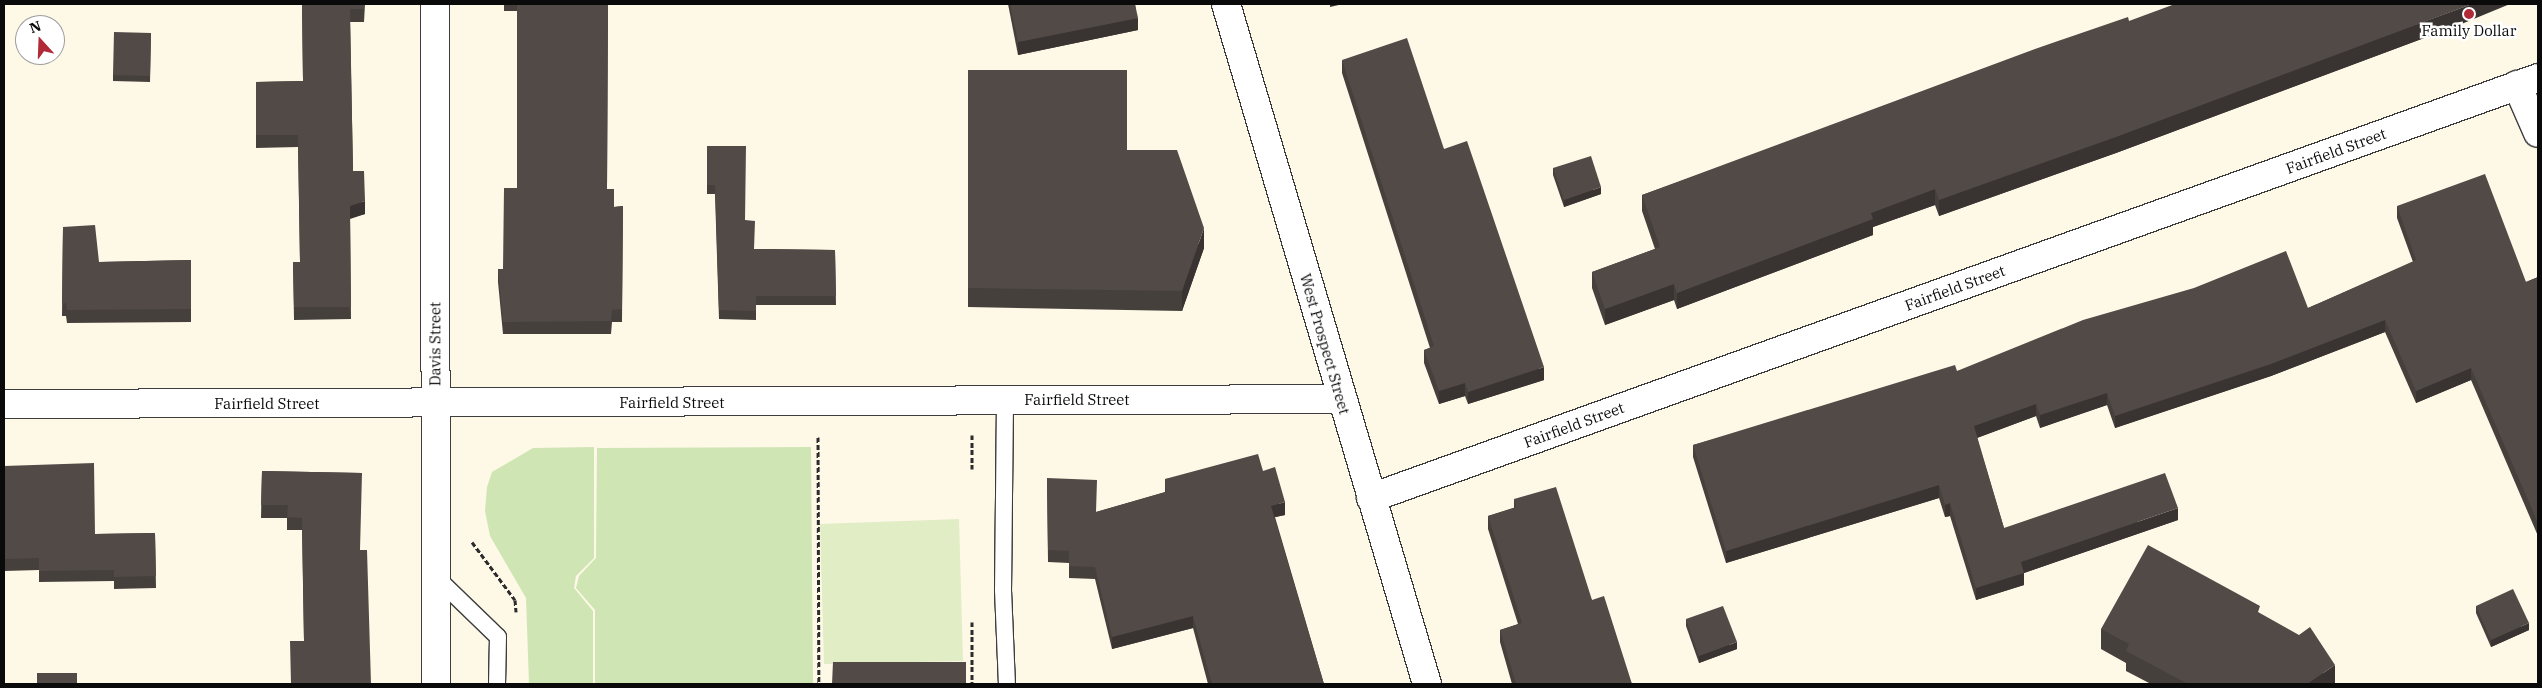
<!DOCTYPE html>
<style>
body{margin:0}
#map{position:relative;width:2542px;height:688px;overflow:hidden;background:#fef8e7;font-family:"IBM Plex Serif",serif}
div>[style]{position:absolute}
.green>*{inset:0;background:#d0e5b4}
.pitch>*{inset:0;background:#e1edc5}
.path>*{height:3px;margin-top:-1.5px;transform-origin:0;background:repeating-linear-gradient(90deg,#2c2c2c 0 5px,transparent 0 7.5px)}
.roads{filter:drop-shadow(1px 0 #3d3d3d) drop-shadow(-1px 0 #3d3d3d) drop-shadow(0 1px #3d3d3d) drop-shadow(0 -1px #3d3d3d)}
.lane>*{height:16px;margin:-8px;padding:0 8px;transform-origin:8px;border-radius:8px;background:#fff}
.street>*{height:28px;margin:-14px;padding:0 14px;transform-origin:14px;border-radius:14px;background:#fff}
.wall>*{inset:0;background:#46403d}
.shaded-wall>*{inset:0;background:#393432}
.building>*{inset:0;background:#514a47}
.dots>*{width:14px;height:14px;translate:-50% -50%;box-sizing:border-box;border:2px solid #fff;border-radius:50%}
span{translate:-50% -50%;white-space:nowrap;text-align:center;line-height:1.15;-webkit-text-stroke:5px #fff;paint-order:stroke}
.poi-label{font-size:15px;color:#0a0a0a}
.street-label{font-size:15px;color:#0a0a0a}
.frame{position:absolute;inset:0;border:5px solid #0a0a0a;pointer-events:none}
.north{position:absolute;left:15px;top:15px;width:50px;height:50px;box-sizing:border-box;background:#fff;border:1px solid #9d9d9d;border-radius:50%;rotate:340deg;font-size:14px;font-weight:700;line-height:20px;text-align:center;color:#0a0a0a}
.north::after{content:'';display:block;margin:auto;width:18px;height:22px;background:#b02b37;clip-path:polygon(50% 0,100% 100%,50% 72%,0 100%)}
</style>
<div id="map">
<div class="green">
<div style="clip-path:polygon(594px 447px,594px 558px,576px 576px,574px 588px,593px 611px,593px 684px,529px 684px,526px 598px,490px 536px,485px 511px,487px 487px,492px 472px,533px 448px)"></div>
<div style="clip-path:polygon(811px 447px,813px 684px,595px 684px,595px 610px,576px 588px,579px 576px,596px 558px,597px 448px)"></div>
</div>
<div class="pitch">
<div style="clip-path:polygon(959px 519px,963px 661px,824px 664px,820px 524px)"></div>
</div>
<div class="path">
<div style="left:972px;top:435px;width:34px;rotate:90deg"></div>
<div style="left:818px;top:437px;width:247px;rotate:89.8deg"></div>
<div style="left:472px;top:542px;width:72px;rotate:53.4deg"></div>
<div style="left:515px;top:600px;width:12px;rotate:85deg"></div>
<div style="left:972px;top:622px;width:62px;rotate:90deg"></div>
</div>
<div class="roads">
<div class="lane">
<div style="left:1005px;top:401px;width:189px;rotate:90.6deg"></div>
<div style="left:1003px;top:590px;width:94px;rotate:87.6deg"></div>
<div style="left:436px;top:577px;width:86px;rotate:44.1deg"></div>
<div style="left:498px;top:637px;width:47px;rotate:91.2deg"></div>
</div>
<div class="street">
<div style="left:435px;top:4px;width:680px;rotate:89.92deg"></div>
<div style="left:1226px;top:4px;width:709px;rotate:73.53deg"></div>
<div style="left:2517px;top:85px;width:52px;rotate:66.4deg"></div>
<div style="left:4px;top:404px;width:1337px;rotate:-0.21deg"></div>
<div style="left:1371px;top:498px;width:1240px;rotate:-19.79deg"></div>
</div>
</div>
<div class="wall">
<div style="clip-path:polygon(302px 4px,365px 4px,364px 22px,350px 22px,353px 171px,365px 214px,350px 218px,351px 319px,294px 320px,293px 262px,300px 262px,298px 147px,256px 148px,256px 82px,303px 81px)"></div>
<div style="clip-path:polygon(504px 4px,608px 4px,607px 189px,614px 207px,623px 206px,622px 322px,612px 322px,611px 334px,503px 334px,498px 282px,498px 269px,503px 269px,517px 188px,517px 11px,504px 11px)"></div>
<div style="clip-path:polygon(1008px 4px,1135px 4px,1138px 30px,1018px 55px)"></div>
<div style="clip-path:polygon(2129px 21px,2459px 25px,2116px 153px,1939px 216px,1935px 205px,1873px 227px,1873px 235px,1677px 309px,1674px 300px,1605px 325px,1592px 288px,1592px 272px,1655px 249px,1642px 211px,1642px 195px)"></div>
<div style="clip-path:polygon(151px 33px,150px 82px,113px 81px,113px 75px)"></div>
<div style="clip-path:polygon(1342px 60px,1444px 149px,1544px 380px,1468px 404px,1465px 396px,1439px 404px,1424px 363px,1424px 350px,1430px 348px,1342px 73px)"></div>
<div style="clip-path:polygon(968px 70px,1204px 248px,1182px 311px,968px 307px)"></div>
<div style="clip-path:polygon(707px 146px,745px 220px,754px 249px,835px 250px,836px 305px,756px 305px,756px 320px,719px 319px,715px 194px,707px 194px)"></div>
<div style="clip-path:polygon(1553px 168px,1601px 194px,1564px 207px,1553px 175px)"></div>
<div style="clip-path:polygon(2397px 206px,2526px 282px,2538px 277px,2538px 536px,2471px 380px,2416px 403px,2385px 332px,2271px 376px,2115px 428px,2107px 405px,2040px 428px,2036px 416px,1977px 438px,2004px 528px,2178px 520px,2024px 573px,2024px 585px,1976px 600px,1950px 516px,1945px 517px,1939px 498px,1726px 563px,1693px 457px,1693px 445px,1957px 371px,2308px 308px,2413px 262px,2397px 218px)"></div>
<div style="clip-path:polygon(63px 227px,99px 262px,191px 260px,191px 322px,67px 323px,66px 316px,62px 316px)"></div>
<div style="clip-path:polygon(4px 466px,95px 534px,155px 533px,156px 588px,114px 589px,114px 581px,39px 582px,39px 570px,4px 571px)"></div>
<div style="clip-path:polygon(262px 471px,362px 473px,304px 641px,302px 530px,287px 530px,287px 518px,261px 518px)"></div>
<div style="clip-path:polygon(1263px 471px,1285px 515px,1275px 517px,1324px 684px,1208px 684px,1193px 628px,1112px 649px,1095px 579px,1069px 578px,1069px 563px,1048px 562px,1047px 478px,1096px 512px,1165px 492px,1165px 479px)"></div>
<div style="clip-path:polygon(1514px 499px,1592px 600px,1632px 684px,1512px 684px,1500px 642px,1500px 630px,1518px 624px,1488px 529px,1488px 516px,1514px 508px)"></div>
<div style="clip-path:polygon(2476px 606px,2529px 630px,2491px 647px,2476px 613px)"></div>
<div style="clip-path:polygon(2260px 614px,2335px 684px,2151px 684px,2126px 671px,2126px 663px,2101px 649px,2101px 629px)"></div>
<div style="clip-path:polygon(1686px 619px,1737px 649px,1699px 663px,1686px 626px)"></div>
</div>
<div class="shaded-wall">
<div style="clip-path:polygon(1330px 4px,1343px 4px,1330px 7px)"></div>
<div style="clip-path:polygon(2472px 4px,2510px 4px,2459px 25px,2116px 153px,1939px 216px,1939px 200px)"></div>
<div style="clip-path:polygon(1138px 18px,1138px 30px,1018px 55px,1018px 42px)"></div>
<div style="clip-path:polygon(1601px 187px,1601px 194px,1564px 207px,1564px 200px)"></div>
<div style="clip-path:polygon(1935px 189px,1935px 205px,1873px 227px,1873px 235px,1677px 309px,1677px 293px,1871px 213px)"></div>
<div style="clip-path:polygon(365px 201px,365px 214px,350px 219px,350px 206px)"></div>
<div style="clip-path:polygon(1204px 228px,1204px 248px,1182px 311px,1182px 291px)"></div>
<div style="clip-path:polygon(1674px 284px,1674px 300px,1605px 325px,1605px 309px)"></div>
<div style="clip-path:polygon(2385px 320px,2385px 332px,2271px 376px,2115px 428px,2115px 416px)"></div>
<div style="clip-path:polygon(1544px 367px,1544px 380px,1468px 404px,1468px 392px)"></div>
<div style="clip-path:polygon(2471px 368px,2471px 380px,2416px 403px,2416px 391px)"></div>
<div style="clip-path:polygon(1465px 383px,1465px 396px,1439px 404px,1439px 391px)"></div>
<div style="clip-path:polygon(2107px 393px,2107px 405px,2040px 428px,2040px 415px)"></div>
<div style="clip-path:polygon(2036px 404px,2036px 416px,1974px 439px,1974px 426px)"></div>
<div style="clip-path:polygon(1939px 485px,1939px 498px,1726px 563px,1726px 551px)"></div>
<div style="clip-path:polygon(1285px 502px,1285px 515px,1271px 518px,1271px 506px)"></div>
<div style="clip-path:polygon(1950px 503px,1950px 516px,1945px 517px,1945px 505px)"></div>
<div style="clip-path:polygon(2178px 508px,2178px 520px,2024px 573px,2024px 585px,1976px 600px,1976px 588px,2021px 562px)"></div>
<div style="clip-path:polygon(1193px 616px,1193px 628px,1112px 649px,1112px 637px)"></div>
<div style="clip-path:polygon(2529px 623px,2529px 630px,2491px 647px,2491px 640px)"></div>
<div style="clip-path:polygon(1737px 642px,1737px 649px,1699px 663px,1699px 656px)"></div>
<div style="clip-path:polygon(2335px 665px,2335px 684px,2307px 684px)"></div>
</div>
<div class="building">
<div style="clip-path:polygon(302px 4px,364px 4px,364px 9px,350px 9px,353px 171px,364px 171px,365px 201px,350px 206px,351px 307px,294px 307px,293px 262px,300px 262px,298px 135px,256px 135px,256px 82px,303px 81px)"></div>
<div style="clip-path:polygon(517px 4px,608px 4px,607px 189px,614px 189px,614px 207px,623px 206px,622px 309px,612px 310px,611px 321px,503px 322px,498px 269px,503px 269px,504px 188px,517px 188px)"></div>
<div style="clip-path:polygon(1010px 4px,1135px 4px,1138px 18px,1018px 42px)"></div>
<div style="clip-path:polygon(2175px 4px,2472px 4px,2116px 137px,1939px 200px,1935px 189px,1871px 213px,1873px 219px,1677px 293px,1674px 284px,1605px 309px,1592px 272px,1660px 247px,1642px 195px,2035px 49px,2128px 17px,2129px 21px)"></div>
<div style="clip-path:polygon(114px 32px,151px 33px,150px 76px,113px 75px)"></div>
<div style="clip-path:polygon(1407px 38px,1444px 149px,1467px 141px,1544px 367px,1468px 392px,1465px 383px,1439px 391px,1424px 350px,1434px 346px,1342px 60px)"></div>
<div style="clip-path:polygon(968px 70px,1127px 70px,1127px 150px,1177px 150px,1204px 228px,1182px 291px,968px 288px)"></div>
<div style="clip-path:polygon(707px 146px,746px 146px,745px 220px,755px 221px,754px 249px,835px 250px,836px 296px,756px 296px,756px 311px,719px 310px,715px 185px,707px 185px)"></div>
<div style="clip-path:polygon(1591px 156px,1601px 187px,1564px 200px,1553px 168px)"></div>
<div style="clip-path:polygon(2485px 174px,2526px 282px,2538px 277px,2538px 523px,2471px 368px,2416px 391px,2385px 320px,2271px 364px,2115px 416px,2107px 393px,2040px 415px,2036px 404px,1974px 426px,2004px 528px,2165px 473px,2178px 508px,2021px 562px,2024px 573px,1976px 588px,1950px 503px,1945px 505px,1939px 485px,1726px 551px,1693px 445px,1955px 365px,1957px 371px,2083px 320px,2194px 288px,2286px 251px,2308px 308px,2416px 260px,2397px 206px)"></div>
<div style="clip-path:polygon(95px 225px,99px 262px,191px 260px,191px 309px,67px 310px,66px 303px,62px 304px,63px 227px)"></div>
<div style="clip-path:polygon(1258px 454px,1263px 471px,1275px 467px,1285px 502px,1271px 506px,1324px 684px,1212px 684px,1193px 616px,1112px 637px,1095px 567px,1069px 566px,1069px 551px,1048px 550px,1047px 478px,1097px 480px,1096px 512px,1166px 492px,1165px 479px)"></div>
<div style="clip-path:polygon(94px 463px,95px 534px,155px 533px,156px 576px,114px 577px,114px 570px,39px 571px,39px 558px,4px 559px,4px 466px)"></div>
<div style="clip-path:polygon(262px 471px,362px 473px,360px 550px,367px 550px,371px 684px,291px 684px,290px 641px,304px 641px,302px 518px,287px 517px,288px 505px,261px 505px)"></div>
<div style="clip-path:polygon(1556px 487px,1592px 600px,1604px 596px,1632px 684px,1516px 684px,1500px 630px,1522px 623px,1488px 516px,1516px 507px,1514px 499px)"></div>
<div style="clip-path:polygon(2148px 545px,2260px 606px,2258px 612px,2299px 635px,2310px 627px,2335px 665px,2307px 684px,2188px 684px,2126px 651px,2129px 644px,2101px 629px)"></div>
<div style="clip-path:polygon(2513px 589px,2529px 623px,2491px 640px,2476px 606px)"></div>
<div style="clip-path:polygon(1723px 606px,1737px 642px,1699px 656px,1686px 619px)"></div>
<div style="clip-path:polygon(833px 662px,966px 662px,966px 684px,832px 684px)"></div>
<div style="clip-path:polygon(37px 673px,77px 673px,77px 684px,37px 684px)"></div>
</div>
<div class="dots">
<div style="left:2469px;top:14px;background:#b02b37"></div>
</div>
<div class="poi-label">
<span style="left:2469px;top:31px">Family Dollar</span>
</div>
<div class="street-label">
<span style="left:2336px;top:151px;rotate:-20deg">Fairfield Street</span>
<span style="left:1955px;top:288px;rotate:-20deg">Fairfield Street</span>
<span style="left:435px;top:344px;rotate:-90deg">Davis Street</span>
<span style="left:1325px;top:344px;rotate:74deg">West Prospect Street</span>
<span style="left:1077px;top:400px">Fairfield Street</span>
<span style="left:672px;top:403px">Fairfield Street</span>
<span style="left:267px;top:404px">Fairfield Street</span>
<span style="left:1574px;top:425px;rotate:-20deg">Fairfield Street</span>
</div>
<div class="frame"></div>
<div class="north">N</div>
</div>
